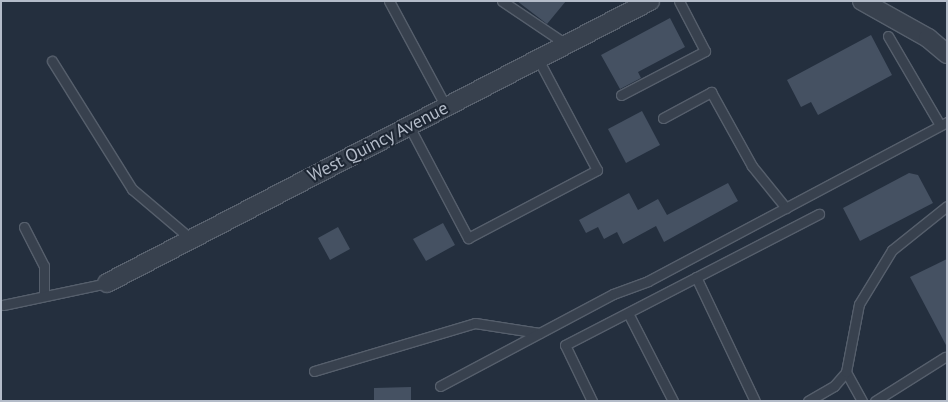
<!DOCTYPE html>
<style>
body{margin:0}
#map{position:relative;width:948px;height:402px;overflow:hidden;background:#242f3e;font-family:"PT Sans",sans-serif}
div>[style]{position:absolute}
.building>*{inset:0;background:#455162}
.roads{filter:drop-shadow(1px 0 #565f6c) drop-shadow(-1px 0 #565f6c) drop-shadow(0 1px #565f6c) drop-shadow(0 -1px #565f6c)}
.lane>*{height:9px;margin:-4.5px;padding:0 4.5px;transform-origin:4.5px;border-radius:4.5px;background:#38414e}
.street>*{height:18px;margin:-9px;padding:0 9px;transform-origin:9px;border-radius:9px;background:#38414e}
span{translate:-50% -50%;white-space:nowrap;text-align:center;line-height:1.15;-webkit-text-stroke:4px #1d2633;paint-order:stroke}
.street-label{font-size:18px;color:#b4bcc9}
.frame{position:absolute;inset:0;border:2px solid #b4bcc9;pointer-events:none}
</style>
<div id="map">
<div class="building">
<div style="clip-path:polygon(517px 1px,566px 1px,547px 24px)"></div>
<div style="clip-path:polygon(670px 18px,685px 47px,638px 72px,641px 78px,620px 89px,601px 55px)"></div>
<div style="clip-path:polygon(871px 35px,892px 75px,818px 115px,811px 102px,801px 107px,787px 80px)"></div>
<div style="clip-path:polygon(642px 111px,660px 145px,626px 163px,608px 129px)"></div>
<div style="clip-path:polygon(909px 173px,918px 175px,933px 203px,860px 241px,843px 208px)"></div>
<div style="clip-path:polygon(728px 183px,738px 201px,664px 242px,656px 226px,623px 244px,617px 232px,604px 239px,598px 227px,586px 233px,579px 220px,629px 193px,638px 210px,658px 199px,667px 215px)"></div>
<div style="clip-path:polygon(443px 223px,455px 245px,426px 261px,413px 239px)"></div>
<div style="clip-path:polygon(338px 227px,350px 249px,330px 260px,318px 238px)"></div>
<div style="clip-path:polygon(947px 259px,947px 347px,910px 277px)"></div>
<div style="clip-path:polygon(411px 387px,411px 401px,374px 401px,374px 388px)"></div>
</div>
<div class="roads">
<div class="lane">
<div style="left:389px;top:1px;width:120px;rotate:61.7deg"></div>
<div style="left:502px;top:1px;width:77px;rotate:33.9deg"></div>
<div style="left:888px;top:36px;width:103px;rotate:59.7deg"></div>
<div style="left:52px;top:61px;width:151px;rotate:58deg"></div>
<div style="left:132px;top:189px;width:77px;rotate:40.3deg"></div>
<div style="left:621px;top:95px;width:95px;rotate:-27.6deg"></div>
<div style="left:705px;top:51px;width:56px;rotate:-117.5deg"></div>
<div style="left:663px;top:118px;width:55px;rotate:-28.4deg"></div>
<div style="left:711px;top:92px;width:85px;rotate:61deg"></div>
<div style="left:752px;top:166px;width:54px;rotate:51deg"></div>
<div style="left:409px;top:126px;width:127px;rotate:62.2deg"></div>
<div style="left:468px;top:238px;width:146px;rotate:-27.8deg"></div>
<div style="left:597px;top:170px;width:126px;rotate:-118deg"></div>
<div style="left:24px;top:227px;width:44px;rotate:62.9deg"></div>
<div style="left:44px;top:266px;width:30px;rotate:90deg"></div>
<div style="left:696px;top:277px;width:137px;rotate:64.6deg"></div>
<div style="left:3px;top:305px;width:106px;rotate:-11.9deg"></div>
<div style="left:628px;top:313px;width:99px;rotate:62.9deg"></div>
<div style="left:314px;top:371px;width:168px;rotate:-16.6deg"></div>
<div style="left:475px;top:323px;width:65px;rotate:8.9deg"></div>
<div style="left:846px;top:372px;width:33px;rotate:61deg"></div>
<div style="left:440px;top:386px;width:196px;rotate:-28deg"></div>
<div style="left:613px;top:294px;width:37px;rotate:-20deg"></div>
<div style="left:648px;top:281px;width:339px;rotate:-28deg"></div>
<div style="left:592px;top:401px;width:62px;rotate:-115.7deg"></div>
<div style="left:565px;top:345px;width:286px;rotate:-27.3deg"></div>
<div style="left:808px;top:401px;width:30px;rotate:-30deg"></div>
<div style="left:834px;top:386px;width:18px;rotate:-49deg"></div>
<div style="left:846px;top:372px;width:69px;rotate:-79.2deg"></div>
<div style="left:859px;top:304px;width:63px;rotate:-58.6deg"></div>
<div style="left:892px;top:250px;width:70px;rotate:-38.7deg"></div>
<div style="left:875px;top:401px;width:83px;rotate:-32.2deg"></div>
</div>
<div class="street">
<div style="left:862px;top:1px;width:76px;rotate:29.3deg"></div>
<div style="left:928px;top:38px;width:25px;rotate:40deg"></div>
<div style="left:107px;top:283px;width:612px;rotate:-27.44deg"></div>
</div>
</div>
<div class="street-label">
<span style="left:378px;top:142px;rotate:-27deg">West Quincy Avenue</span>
</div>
<div class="frame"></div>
</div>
